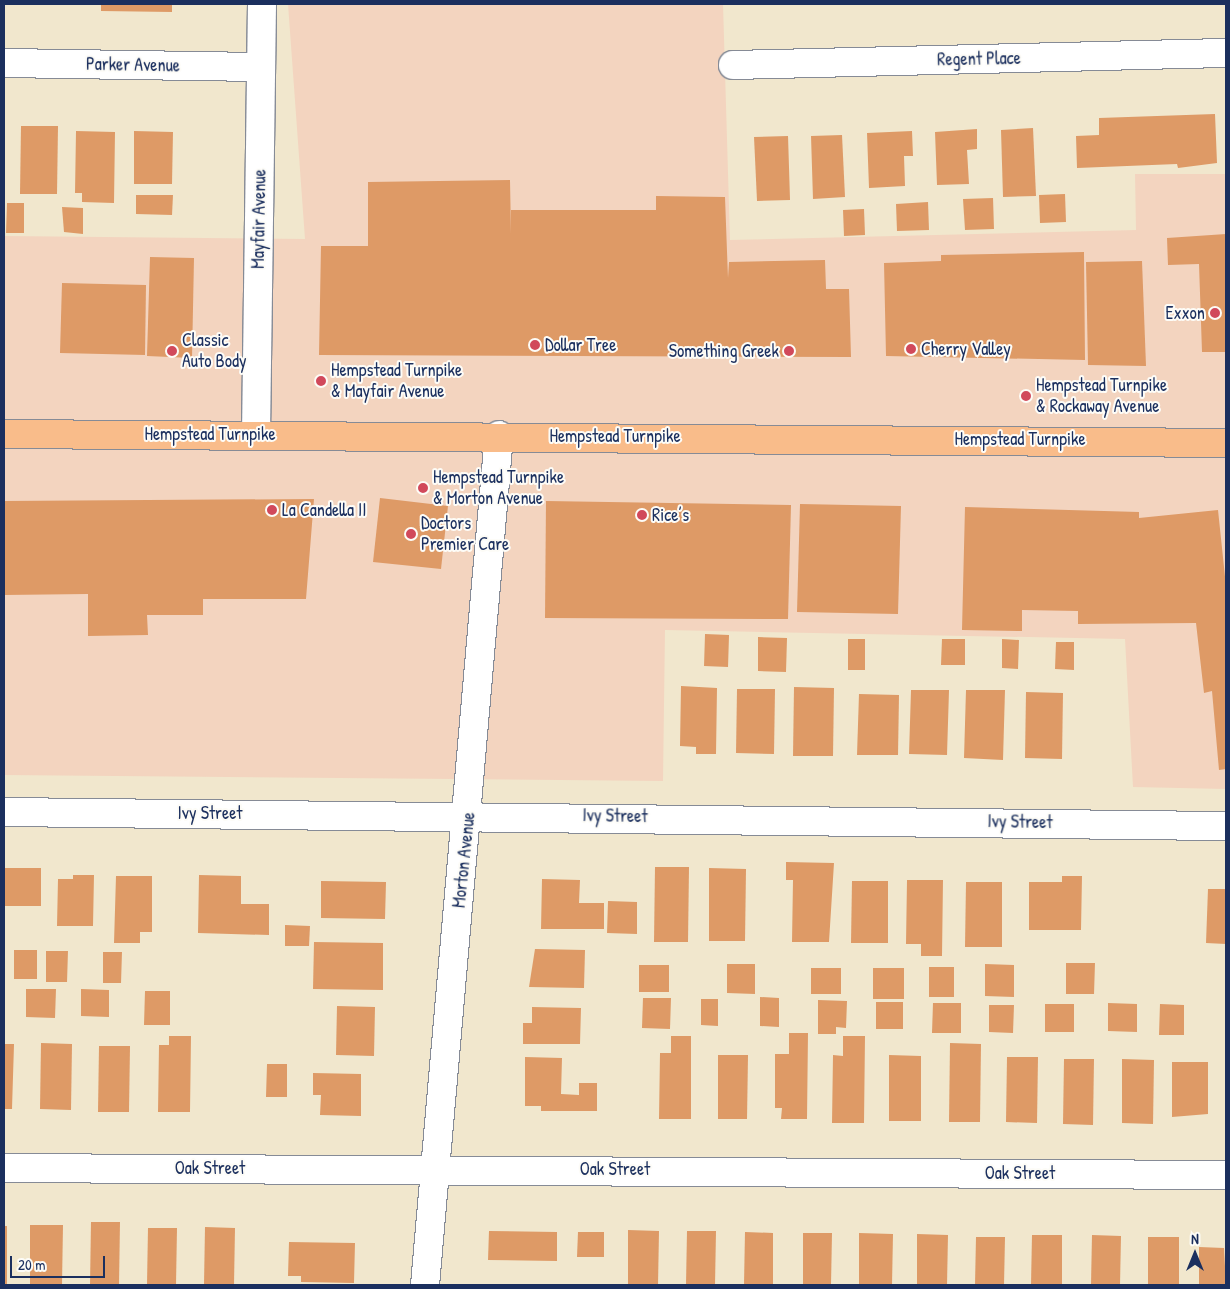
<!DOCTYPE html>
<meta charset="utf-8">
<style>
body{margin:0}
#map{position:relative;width:1230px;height:1289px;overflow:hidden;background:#f1e7cd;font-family:"Patrick Hand",sans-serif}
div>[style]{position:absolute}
.built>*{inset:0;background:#f3d4bf}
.building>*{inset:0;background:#de9a66}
.roads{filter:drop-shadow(1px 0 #868b96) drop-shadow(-1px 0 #868b96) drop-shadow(0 1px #868b96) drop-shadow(0 -1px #868b96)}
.minor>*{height:28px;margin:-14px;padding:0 14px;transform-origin:14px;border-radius:14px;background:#fff}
.major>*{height:28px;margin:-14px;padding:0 14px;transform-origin:14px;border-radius:14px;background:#f9bc8a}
.dots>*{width:14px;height:14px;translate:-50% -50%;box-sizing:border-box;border:2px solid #fdfcf7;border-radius:50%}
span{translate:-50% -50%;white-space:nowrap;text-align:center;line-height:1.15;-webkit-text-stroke:4px #fdfcf7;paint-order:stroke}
.street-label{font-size:18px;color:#1b2f5e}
.poi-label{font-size:18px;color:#1b2f5e}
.right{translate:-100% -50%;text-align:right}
.left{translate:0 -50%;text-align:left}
.frame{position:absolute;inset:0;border:5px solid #1b2f5e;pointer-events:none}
.north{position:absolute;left:1170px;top:1229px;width:50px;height:50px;-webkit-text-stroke:4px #fdfcf7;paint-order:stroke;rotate:0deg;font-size:14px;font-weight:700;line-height:20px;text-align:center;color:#1b2f5e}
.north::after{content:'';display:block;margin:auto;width:18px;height:22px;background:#1b2f5e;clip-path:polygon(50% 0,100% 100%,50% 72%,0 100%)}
.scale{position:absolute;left:10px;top:1256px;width:95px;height:22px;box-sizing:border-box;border:2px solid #1b2f5e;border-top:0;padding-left:6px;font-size:15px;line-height:18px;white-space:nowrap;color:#1b2f5e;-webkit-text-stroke:4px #fdfcf7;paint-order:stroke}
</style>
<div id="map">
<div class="built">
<div style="clip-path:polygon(288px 4px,723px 4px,730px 240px,1136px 230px,1135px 174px,1226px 174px,1226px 789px,1133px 787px,1125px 639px,665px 630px,663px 781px,4px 775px,4px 236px,305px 239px)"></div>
</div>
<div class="building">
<div style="clip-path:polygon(101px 4px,172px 4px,172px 12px,101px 11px)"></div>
<div style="clip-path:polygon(1215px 114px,1217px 163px,1178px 168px,1177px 164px,1077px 168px,1076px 136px,1099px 135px,1099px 118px)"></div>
<div style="clip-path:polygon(21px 126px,58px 126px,57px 194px,20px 194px)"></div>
<div style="clip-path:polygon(1033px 128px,1036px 196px,1003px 197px,1001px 130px)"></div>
<div style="clip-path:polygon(977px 129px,977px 149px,967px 150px,969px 184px,937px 185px,935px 132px)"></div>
<div style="clip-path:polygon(76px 131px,115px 132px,114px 203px,82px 202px,82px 193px,75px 193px)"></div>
<div style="clip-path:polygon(134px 131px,173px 132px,172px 184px,134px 184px)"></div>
<div style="clip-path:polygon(912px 131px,913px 156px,904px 156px,905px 186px,869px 188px,867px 133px)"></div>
<div style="clip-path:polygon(842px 135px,845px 197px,813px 199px,811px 136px)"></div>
<div style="clip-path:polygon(788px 136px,790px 200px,757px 201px,754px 137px)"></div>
<div style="clip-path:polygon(510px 180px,511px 234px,511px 210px,656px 210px,656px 196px,725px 197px,728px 278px,729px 262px,825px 260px,826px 289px,849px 289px,851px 357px,319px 355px,321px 246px,368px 246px,368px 182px)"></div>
<div style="clip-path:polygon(1065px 194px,1066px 222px,1040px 223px,1039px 195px)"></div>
<div style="clip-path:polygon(136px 195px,173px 195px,172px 215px,136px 214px)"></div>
<div style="clip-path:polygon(993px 198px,994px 229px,965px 230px,963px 199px)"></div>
<div style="clip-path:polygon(928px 202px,929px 230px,897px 231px,896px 204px)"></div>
<div style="clip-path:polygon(7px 203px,24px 203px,24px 233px,6px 233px)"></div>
<div style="clip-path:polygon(62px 207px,83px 208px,83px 234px,64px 232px)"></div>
<div style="clip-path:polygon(864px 209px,865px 235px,844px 236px,843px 210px)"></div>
<div style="clip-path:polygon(1226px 234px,1226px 352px,1202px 352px,1199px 264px,1168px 265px,1167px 238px)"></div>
<div style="clip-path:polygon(1084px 252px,1085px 360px,886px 356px,884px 263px,941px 261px,941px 255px)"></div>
<div style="clip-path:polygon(150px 257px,194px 258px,192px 358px,147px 356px)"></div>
<div style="clip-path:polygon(1142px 261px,1146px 366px,1088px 365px,1086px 262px)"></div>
<div style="clip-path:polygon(62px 283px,146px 285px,145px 355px,60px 353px)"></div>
<div style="clip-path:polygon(380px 498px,448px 506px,441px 569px,373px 562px)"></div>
<div style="clip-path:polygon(314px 499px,306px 599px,203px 599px,203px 615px,147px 615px,148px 635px,88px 636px,88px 594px,4px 595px,4px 501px)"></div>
<div style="clip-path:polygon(546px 501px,791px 505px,788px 619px,545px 618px)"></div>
<div style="clip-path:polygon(800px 504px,901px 506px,898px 614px,797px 612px)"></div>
<div style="clip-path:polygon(965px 507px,1139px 512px,1139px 518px,1218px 510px,1226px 586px,1226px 769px,1219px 770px,1212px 691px,1204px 693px,1196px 623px,1078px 624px,1078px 611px,1022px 610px,1022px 631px,962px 630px)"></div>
<div style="clip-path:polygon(705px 634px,729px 635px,728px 667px,704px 666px)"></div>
<div style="clip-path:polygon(758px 637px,787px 638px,786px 672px,758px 671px)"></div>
<div style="clip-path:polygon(848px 639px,865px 639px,865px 670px,848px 670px)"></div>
<div style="clip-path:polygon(942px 639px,965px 639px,965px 665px,941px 665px)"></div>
<div style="clip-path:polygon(1002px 639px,1019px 640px,1018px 669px,1002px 668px)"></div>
<div style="clip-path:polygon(1056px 642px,1074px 642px,1074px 670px,1055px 669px)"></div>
<div style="clip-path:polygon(681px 686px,717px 688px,716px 754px,696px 754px,696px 747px,680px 746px)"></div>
<div style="clip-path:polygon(794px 687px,834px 688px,833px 756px,793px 756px)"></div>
<div style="clip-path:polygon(737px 689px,775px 689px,774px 754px,736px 753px)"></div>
<div style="clip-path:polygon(911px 690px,949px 690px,947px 755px,909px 754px)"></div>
<div style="clip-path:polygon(966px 690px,1005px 690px,1003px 760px,964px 758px)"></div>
<div style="clip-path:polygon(1026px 692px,1063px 693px,1062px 759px,1025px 758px)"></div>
<div style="clip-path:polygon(859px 694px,899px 695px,898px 755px,857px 755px)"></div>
<div style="clip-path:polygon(786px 862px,834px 863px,829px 942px,792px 942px,793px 880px,786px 880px)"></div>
<div style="clip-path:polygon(655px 867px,689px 867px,688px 942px,654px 942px)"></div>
<div style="clip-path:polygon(4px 868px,41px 868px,41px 906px,4px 906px)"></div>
<div style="clip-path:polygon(709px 868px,746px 869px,745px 941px,709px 941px)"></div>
<div style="clip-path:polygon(73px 875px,94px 875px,93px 926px,57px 926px,58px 879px,73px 879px)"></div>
<div style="clip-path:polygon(199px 875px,241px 876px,241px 904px,269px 904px,269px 935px,198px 933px)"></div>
<div style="clip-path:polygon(116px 876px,152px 876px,152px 932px,140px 932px,140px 943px,114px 943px)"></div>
<div style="clip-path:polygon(1062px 876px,1082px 876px,1081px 930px,1029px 930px,1029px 882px,1062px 882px)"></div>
<div style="clip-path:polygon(542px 879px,580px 880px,579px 903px,604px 903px,604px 929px,541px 929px)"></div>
<div style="clip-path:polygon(907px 880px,943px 880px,942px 956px,921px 956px,921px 944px,906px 944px)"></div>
<div style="clip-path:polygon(321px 881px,386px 882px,385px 919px,321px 918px)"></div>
<div style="clip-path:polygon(852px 881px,888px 881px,888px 943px,851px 943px)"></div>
<div style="clip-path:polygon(966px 882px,1002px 882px,1002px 947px,965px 947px)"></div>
<div style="clip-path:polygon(1208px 889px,1226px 889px,1226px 944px,1206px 943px)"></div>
<div style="clip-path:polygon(608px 901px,637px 902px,637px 934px,607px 933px)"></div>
<div style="clip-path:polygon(285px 925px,310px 926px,309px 946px,285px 946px)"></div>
<div style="clip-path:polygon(314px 942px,383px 943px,383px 990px,313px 989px)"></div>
<div style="clip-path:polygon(535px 949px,585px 950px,584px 988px,529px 987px)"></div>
<div style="clip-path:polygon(14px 950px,37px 950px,37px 979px,14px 979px)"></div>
<div style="clip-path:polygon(46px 951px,68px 951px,67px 982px,46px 982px)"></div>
<div style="clip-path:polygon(103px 952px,122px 952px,121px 983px,103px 983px)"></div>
<div style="clip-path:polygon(1066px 963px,1095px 963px,1094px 994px,1066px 994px)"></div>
<div style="clip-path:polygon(727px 964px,755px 964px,755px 994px,727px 993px)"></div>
<div style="clip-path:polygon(985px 964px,1014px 965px,1014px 997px,985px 996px)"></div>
<div style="clip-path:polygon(639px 965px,669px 965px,669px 992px,639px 992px)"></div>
<div style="clip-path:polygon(929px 967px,954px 967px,954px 997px,929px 997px)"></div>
<div style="clip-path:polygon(811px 968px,841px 968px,841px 994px,811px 994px)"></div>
<div style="clip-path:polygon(873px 968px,904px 968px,904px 999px,873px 999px)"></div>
<div style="clip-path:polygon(26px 989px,56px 989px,55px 1018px,26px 1017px)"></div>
<div style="clip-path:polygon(81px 989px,109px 990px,109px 1017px,81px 1016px)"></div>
<div style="clip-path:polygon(145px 991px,170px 991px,170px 1025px,144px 1025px)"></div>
<div style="clip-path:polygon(760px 997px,779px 998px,779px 1027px,760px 1026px)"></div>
<div style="clip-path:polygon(643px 998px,671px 998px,670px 1029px,642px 1028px)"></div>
<div style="clip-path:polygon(701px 999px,718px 999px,718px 1026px,701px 1025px)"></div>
<div style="clip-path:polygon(818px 1000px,847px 1001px,846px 1028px,836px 1027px,836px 1034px,818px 1034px)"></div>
<div style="clip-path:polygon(876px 1002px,903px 1002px,903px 1029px,876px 1029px)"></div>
<div style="clip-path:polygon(933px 1003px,961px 1003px,961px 1033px,932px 1033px)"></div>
<div style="clip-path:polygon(1108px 1003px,1137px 1004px,1137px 1032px,1108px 1031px)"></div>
<div style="clip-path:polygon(1045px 1004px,1074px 1004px,1074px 1032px,1045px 1032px)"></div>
<div style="clip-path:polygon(1160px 1004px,1184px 1005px,1184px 1035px,1159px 1035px)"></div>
<div style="clip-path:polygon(989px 1005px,1014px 1005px,1013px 1033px,989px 1032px)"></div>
<div style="clip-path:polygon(337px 1006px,375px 1007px,374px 1056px,336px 1055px)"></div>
<div style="clip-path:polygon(532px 1007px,581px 1008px,580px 1044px,523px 1044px,523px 1023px,532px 1023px)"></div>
<div style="clip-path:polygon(789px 1033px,808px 1033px,807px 1119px,781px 1119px,782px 1108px,775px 1108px,775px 1054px,789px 1054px)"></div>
<div style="clip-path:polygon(169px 1036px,191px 1036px,190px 1112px,158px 1112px,159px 1045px,169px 1045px)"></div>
<div style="clip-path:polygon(671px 1036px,691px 1036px,691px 1119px,659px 1119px,660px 1053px,671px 1053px)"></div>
<div style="clip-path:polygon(843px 1036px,865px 1036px,864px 1123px,832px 1123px,833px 1055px,843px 1056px)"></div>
<div style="clip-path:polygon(41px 1043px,72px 1044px,71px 1110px,40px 1109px)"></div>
<div style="clip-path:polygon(950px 1043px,981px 1044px,980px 1122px,949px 1122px)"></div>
<div style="clip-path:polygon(4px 1044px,14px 1044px,12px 1109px,4px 1109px)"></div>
<div style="clip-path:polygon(99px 1046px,130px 1046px,129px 1112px,98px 1112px)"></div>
<div style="clip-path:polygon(718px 1055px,748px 1055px,747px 1119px,718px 1119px)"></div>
<div style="clip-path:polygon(889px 1055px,921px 1056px,921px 1121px,889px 1121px)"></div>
<div style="clip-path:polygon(525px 1057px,562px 1058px,561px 1094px,579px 1095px,579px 1083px,597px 1083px,597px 1111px,541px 1111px,541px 1106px,525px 1106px)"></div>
<div style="clip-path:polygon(1007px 1057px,1038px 1057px,1037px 1123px,1006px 1122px)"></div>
<div style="clip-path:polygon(1064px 1059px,1094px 1059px,1093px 1125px,1063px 1124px)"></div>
<div style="clip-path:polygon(1122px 1059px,1154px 1060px,1153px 1124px,1122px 1123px)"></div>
<div style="clip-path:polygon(1172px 1062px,1208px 1062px,1208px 1114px,1172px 1117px)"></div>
<div style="clip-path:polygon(267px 1064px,287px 1064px,287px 1097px,266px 1097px)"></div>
<div style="clip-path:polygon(313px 1073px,361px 1074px,361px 1116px,320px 1115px,321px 1095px,313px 1095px)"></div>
<div style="clip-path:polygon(91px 1222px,120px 1222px,119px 1285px,90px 1285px)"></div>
<div style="clip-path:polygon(30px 1225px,63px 1225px,62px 1285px,30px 1285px)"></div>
<div style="clip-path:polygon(4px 1226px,7px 1226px,7px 1285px,4px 1285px)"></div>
<div style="clip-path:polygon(205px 1227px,235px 1228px,234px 1285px,204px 1285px)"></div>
<div style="clip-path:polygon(148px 1228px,177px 1228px,176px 1285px,147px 1285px)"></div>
<div style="clip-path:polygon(628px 1230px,659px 1231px,658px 1285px,628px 1285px)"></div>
<div style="clip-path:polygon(489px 1231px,557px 1232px,557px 1261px,488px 1260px)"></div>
<div style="clip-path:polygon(687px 1231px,716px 1231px,715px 1285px,686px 1285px)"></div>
<div style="clip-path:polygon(578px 1232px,604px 1232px,604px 1257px,577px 1257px)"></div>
<div style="clip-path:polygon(745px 1232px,773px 1233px,773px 1285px,744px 1285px)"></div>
<div style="clip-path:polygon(803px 1233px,832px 1233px,831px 1285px,803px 1285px)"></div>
<div style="clip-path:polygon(859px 1233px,893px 1234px,892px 1285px,859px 1285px)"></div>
<div style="clip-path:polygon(917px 1234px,948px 1235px,947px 1285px,917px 1285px)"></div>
<div style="clip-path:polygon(1032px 1235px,1062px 1235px,1062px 1285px,1031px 1285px)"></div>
<div style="clip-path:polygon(1092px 1235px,1121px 1236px,1120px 1285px,1091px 1285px)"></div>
<div style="clip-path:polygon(976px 1237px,1005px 1237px,1004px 1285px,975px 1285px)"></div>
<div style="clip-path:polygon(1148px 1237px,1179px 1237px,1179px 1285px,1148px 1285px)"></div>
<div style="clip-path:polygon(289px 1242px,355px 1243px,354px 1283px,301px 1282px,301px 1276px,288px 1276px)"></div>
<div style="clip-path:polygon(1199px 1247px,1224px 1248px,1226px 1285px,1199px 1285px)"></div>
</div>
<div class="roads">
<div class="minor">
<div style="left:4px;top:63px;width:257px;rotate:0.9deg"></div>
<div style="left:733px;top:65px;width:493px;rotate:-1.4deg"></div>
<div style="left:256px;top:434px;width:430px;rotate:-89.2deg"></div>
<div style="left:4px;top:812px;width:1222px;rotate:0.66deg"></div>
<div style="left:4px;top:1168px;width:1222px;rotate:0.33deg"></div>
<div style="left:425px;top:1285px;width:853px;rotate:-85.02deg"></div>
</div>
<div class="major">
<div style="left:4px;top:434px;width:1222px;rotate:0.42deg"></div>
</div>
</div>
<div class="dots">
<div style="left:1215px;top:313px;background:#d1495b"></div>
<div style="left:535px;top:345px;background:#d1495b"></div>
<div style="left:911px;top:349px;background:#d1495b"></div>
<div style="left:172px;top:351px;background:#d1495b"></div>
<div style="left:789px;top:351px;background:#d1495b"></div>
<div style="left:321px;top:381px;background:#d1495b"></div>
<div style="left:1026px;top:396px;background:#d1495b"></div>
<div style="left:423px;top:488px;background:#d1495b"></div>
<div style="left:272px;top:510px;background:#d1495b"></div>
<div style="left:642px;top:515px;background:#d1495b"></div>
<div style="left:411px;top:534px;background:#d1495b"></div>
</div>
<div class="street-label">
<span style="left:979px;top:59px;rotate:-1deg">Regent Place</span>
<span style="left:133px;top:65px;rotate:1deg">Parker Avenue</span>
<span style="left:259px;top:219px;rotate:-89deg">Mayfair Avenue</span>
<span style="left:210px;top:434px">Hempstead Turnpike</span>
<span style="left:615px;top:436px">Hempstead Turnpike</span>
<span style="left:1020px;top:439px">Hempstead Turnpike</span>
<span style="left:210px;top:813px">Ivy Street</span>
<span style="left:615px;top:816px;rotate:1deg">Ivy Street</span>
<span style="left:1020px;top:822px;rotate:1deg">Ivy Street</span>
<span style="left:464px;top:860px;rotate:-84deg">Morton Avenue</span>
<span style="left:210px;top:1168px">Oak Street</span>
<span style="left:615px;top:1169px">Oak Street</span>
<span style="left:1020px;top:1173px">Oak Street</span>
</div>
<div class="poi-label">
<span class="right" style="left:1205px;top:313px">Exxon</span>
<span class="left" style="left:182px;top:351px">Classic<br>Auto Body</span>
<span class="left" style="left:545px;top:345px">Dollar Tree</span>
<span class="left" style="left:921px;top:349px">Cherry Valley</span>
<span class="right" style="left:779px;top:351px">Something Greek</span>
<span class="left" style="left:331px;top:381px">Hempstead Turnpike<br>&amp; Mayfair Avenue</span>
<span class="left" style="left:1036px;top:396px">Hempstead Turnpike<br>&amp; Rockaway Avenue</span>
<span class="left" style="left:433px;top:488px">Hempstead Turnpike<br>&amp; Morton Avenue</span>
<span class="left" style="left:282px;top:510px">La Candella II</span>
<span class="left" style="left:652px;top:515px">Rice’s</span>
<span class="left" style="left:421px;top:534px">Doctors<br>Premier Care</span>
</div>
<div class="frame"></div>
<div class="north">N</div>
<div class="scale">20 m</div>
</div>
